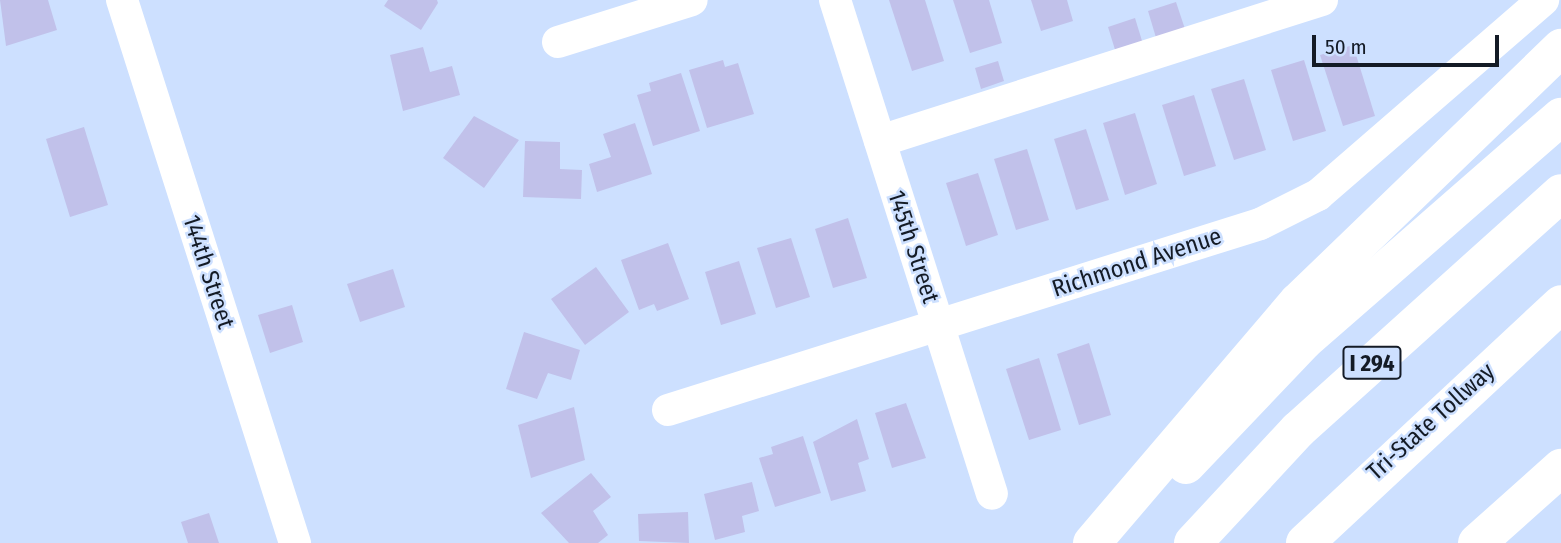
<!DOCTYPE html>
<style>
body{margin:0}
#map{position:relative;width:1561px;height:543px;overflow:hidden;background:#cde0ff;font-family:"Fira Sans Condensed",sans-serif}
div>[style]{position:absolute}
.building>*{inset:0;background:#c1c1ea}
.minor>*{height:32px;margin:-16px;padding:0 16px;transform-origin:16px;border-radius:16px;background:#fff}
.highway>*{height:38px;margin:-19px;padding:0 19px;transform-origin:19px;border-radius:19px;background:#fff}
span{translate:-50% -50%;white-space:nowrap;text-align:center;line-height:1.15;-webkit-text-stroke:5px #cde0ff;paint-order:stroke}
.shield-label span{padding:2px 5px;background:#cde0ff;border:2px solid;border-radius:5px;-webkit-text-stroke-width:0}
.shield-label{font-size:23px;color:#141b26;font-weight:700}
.street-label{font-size:24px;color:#141b26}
.scale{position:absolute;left:1312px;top:35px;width:187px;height:32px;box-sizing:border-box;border:4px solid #141b26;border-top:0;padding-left:9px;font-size:21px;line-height:24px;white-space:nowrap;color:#141b26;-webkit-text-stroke:5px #cde0ff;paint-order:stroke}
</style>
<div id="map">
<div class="building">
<div style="clip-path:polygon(0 0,48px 0,57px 30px,6px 46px)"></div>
<div style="clip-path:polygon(388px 0,437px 0,438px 3px,421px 30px,384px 6px)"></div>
<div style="clip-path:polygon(889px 0,925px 0,944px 61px,912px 71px)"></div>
<div style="clip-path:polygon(953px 0,989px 0,1002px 43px,970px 53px)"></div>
<div style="clip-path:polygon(1031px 0,1067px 0,1073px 21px,1041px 31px)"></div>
<div style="clip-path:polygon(1176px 2px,1186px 32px,1157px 41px,1148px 11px)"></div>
<div style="clip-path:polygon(1135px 18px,1143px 44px,1116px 53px,1108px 27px)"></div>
<div style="clip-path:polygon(1353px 45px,1375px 116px,1343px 126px,1320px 55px)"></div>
<div style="clip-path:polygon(423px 47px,430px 72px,452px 66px,460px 95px,403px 111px,390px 55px)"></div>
<div style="clip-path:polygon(723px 60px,725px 67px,738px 63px,754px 114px,707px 128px,689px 70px)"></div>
<div style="clip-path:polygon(1304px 60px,1326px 131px,1293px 141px,1271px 70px)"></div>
<div style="clip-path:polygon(998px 61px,1004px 81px,981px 89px,975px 68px)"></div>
<div style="clip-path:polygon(681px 73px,700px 131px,653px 146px,637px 95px,651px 91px,649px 83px)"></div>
<div style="clip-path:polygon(1244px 79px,1266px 150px,1234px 160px,1211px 89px)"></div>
<div style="clip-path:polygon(1194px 95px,1216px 166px,1184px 176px,1162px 105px)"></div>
<div style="clip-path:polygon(1135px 113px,1157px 184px,1125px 195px,1103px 123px)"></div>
<div style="clip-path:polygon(474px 116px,519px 140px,484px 188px,443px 158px)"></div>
<div style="clip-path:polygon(635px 123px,652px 174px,597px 192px,589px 164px,611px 157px,603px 134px)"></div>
<div style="clip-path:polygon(84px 127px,108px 205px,70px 217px,46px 139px)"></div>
<div style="clip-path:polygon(1086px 129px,1109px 200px,1076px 210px,1054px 139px)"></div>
<div style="clip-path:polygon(525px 141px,560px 142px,560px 169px,582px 170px,581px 199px,523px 197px)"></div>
<div style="clip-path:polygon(1027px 149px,1049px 220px,1016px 230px,994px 159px)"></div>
<div style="clip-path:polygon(978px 173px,998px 235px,966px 246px,946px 183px)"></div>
<div style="clip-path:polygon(848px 218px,867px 278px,833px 288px,815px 229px)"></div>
<div style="clip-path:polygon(791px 238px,810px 297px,776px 308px,757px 248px)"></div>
<div style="clip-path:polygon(668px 243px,689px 299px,657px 311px,654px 304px,639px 310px,621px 260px)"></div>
<div style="clip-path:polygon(739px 261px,756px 314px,721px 325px,705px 272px)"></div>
<div style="clip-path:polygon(596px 267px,629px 312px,585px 345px,551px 299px)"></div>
<div style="clip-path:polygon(393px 269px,405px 307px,360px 322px,347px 284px)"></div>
<div style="clip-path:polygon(292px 305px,303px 342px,270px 353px,258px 315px)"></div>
<div style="clip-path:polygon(524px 332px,580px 350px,571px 380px,548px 373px,537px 399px,506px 389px)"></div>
<div style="clip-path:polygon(1089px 343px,1111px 415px,1079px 425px,1057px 354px)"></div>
<div style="clip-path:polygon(1039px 358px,1061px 430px,1029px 440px,1006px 369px)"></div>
<div style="clip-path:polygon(906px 403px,926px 458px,892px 468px,875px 413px)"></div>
<div style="clip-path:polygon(574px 407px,585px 460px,531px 478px,518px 425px)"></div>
<div style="clip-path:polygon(857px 419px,869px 459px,858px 463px,866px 491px,831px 501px,813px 442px)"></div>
<div style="clip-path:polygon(803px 436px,821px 493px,775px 507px,759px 458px,773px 454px,771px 447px)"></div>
<div style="clip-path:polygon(591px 473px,611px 497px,593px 511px,608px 535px,598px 543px,569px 543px,541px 513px)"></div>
<div style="clip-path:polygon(752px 482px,759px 511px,742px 516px,745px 532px,715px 540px,704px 494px)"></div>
<div style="clip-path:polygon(688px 512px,689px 543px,639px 541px,638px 514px)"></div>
<div style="clip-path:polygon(209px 513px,219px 543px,188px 543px,181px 522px)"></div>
</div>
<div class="minor">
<div style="left:122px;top:0;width:570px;rotate:72.33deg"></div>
<div style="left:835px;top:0;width:518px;rotate:72.37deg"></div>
<div style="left:558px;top:42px;width:140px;rotate:-17.4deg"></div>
<div style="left:880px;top:141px;width:464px;rotate:-17.7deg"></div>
<div style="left:668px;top:410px;width:621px;rotate:-17.44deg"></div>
<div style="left:1260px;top:224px;width:65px;rotate:-26.6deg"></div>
<div style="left:1318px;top:195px;width:298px;rotate:-40.9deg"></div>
</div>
<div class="highway">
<div style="left:1186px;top:465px;width:171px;rotate:-46.4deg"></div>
<div style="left:1304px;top:341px;width:341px;rotate:-41.1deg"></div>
<div style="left:1092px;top:543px;width:317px;rotate:-49.5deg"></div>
<div style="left:1298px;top:302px;width:366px;rotate:-44deg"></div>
<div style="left:1193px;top:543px;width:154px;rotate:-47.1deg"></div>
<div style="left:1298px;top:430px;width:354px;rotate:-42deg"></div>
<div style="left:1305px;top:543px;width:350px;rotate:-43deg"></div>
<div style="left:1477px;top:543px;width:113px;rotate:-41.8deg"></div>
</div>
<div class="shield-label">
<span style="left:1372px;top:363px">I 294</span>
</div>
<div class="street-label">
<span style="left:913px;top:247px;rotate:72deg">145th Street</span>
<span style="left:1137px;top:263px;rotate:-18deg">Richmond Avenue</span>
<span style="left:208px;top:272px;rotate:72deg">144th Street</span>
<span style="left:1431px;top:422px;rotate:-42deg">Tri-State Tollway</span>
</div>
<div class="scale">50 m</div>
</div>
